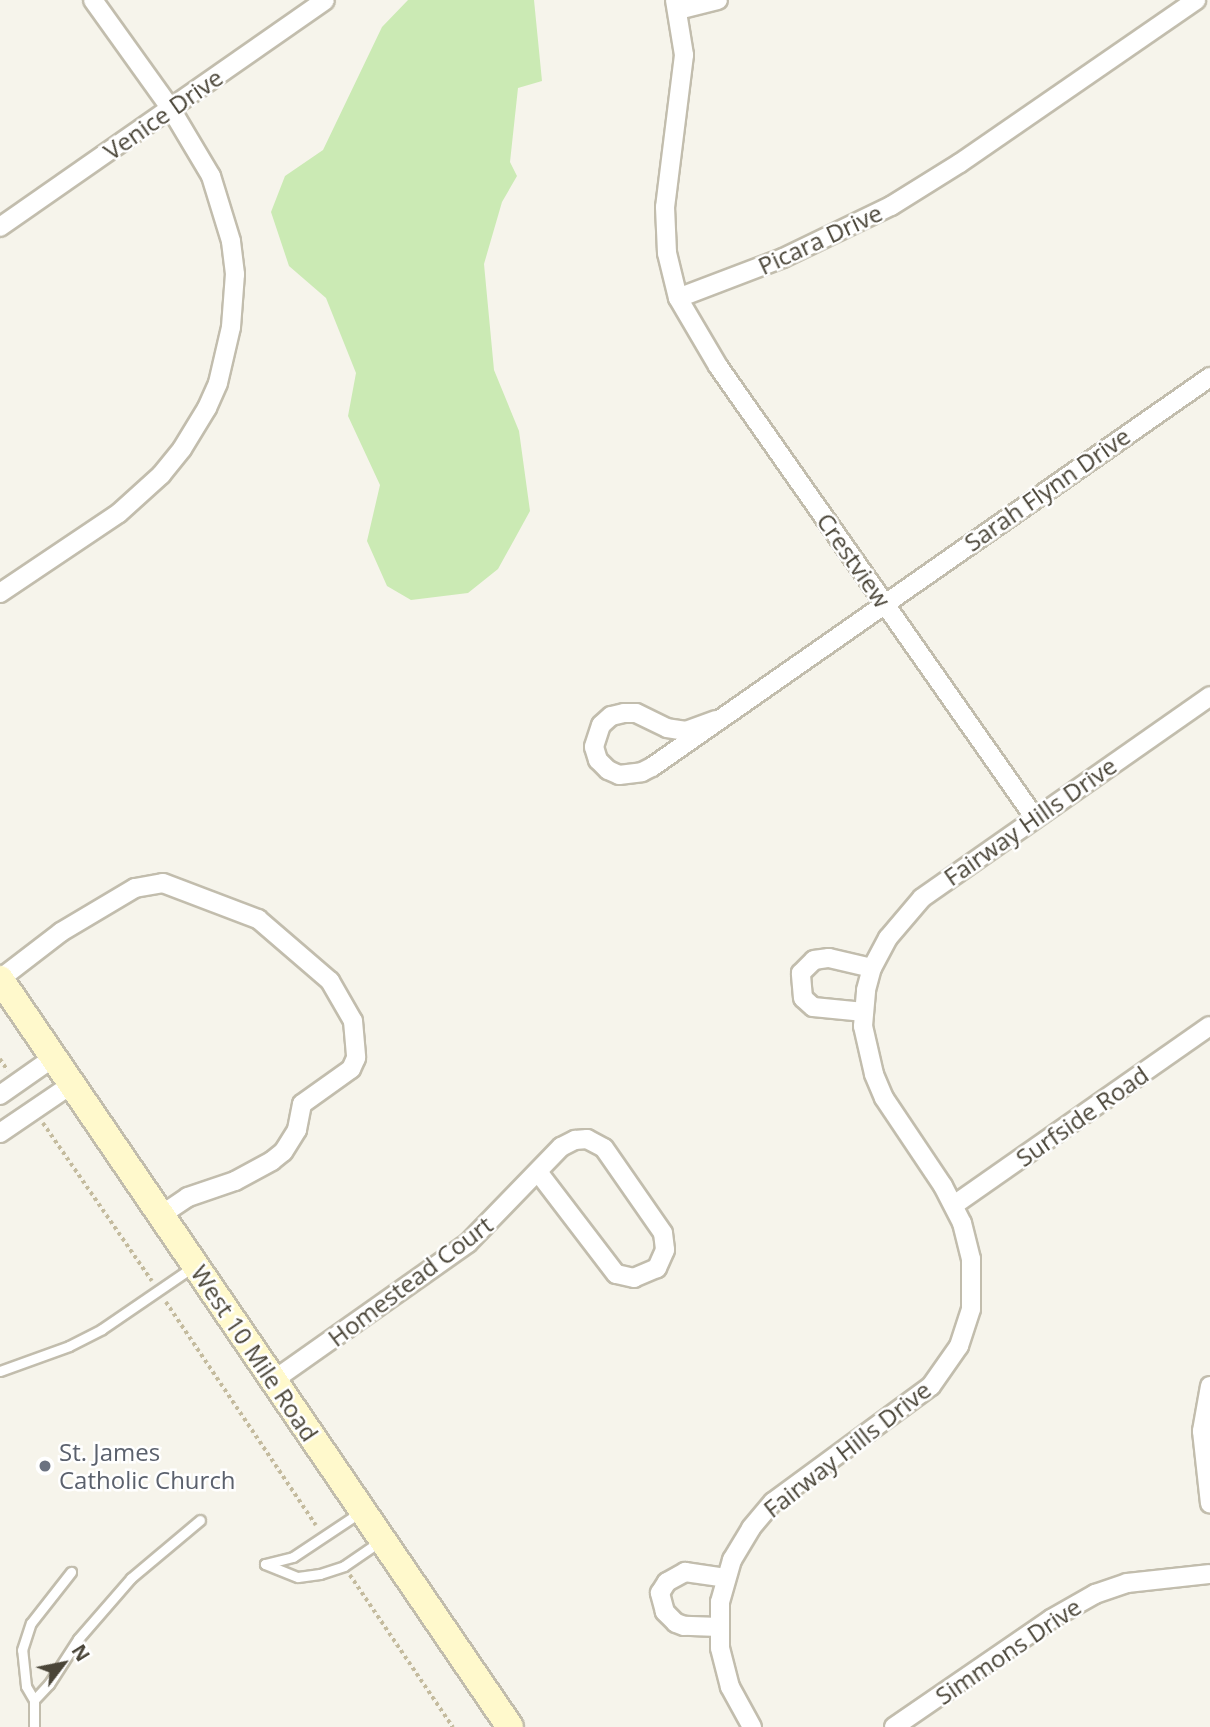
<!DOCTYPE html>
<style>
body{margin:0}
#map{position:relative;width:1210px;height:1727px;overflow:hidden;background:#f6f4eb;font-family:"Open Sans",sans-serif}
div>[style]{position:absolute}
.green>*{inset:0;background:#cbeab4}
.path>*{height:3.5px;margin-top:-1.75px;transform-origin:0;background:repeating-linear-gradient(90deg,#c4bb9e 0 3.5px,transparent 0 7px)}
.roads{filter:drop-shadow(2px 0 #c2bdad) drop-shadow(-2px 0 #c2bdad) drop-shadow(0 2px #c2bdad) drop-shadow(0 -2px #c2bdad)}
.service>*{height:9px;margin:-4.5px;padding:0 4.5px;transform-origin:4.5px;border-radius:4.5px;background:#fff}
.minor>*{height:18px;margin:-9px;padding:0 9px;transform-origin:9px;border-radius:9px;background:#fff}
.secondary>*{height:26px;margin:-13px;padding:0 13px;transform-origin:13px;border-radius:13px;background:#fff9cc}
.dots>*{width:19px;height:19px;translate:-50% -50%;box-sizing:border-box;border:4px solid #fff;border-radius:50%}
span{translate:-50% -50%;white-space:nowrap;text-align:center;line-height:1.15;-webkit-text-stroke:5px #fff;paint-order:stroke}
.street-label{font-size:24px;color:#4a4538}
.worship-label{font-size:24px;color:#5b616d}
.left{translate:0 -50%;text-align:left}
.north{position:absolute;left:28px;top:1629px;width:70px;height:70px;-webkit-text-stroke:5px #fff;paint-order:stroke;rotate:58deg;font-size:19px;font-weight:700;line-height:28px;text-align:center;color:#4a4538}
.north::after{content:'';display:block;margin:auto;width:24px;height:32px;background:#4a4538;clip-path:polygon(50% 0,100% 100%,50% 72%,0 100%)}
</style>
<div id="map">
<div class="green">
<div style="clip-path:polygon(408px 0,534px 0,542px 81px,518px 88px,510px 162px,517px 176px,502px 202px,484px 264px,494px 370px,519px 431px,530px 511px,498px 569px,468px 593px,411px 600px,387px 586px,367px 541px,380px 485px,348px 416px,356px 373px,326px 298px,289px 266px,271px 212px,285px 176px,323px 150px,382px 27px)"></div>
</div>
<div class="path">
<div style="left:0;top:1059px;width:14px;rotate:56deg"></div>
<div style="left:43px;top:1123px;width:192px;rotate:55.4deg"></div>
<div style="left:166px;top:1302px;width:269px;rotate:56.1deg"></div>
<div style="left:350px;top:1575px;width:184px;rotate:55.9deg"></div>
</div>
<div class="roads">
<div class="service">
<div style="left:0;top:1371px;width:73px;rotate:-19.9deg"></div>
<div style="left:69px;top:1346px;width:37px;rotate:-27deg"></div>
<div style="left:102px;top:1329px;width:112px;rotate:-34.4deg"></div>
<div style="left:359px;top:1513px;width:79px;rotate:146.3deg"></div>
<div style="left:293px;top:1557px;width:29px;rotate:166deg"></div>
<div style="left:265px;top:1564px;width:35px;rotate:22deg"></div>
<div style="left:298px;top:1577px;width:22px;rotate:-8deg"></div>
<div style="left:320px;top:1574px;width:25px;rotate:-18deg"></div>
<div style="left:344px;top:1566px;width:42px;rotate:-34.4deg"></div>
<div style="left:34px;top:1700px;width:16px;rotate:-120deg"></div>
<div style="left:26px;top:1686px;width:36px;rotate:-96deg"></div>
<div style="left:22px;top:1650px;width:28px;rotate:-72deg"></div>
<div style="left:31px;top:1623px;width:65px;rotate:-51.9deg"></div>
<div style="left:34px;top:1727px;width:27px;rotate:-90deg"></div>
<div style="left:34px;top:1700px;width:22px;rotate:-47deg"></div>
<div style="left:49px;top:1684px;width:54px;rotate:-57.2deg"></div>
<div style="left:78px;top:1639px;width:81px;rotate:-49deg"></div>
<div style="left:131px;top:1578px;width:90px;rotate:-40deg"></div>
</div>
<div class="minor">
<div style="left:675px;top:0;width:56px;rotate:80.7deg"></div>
<div style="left:684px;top:55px;width:153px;rotate:97.1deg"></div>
<div style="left:665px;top:207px;width:46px;rotate:87.5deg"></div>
<div style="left:667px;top:253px;width:46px;rotate:76.3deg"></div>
<div style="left:678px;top:298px;width:79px;rotate:59.5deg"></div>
<div style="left:718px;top:366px;width:552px;rotate:54.96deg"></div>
<div style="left:678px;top:10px;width:41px;rotate:-14deg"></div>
<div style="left:0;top:227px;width:396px;rotate:-34.9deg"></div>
<div style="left:678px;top:298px;width:112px;rotate:-20.9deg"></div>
<div style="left:783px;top:258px;width:120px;rotate:-25.7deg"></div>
<div style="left:891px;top:206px;width:81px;rotate:-31.9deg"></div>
<div style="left:960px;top:163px;width:287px;rotate:-34.6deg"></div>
<div style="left:0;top:593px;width:143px;rotate:-33.9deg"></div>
<div style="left:119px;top:513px;width:57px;rotate:-42.1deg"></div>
<div style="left:161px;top:475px;width:33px;rotate:-51deg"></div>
<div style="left:182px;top:449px;width:48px;rotate:-58.6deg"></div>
<div style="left:207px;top:408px;width:27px;rotate:-66deg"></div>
<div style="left:218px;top:383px;width:57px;rotate:-76.9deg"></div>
<div style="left:231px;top:327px;width:53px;rotate:-85.7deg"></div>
<div style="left:235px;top:274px;width:33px;rotate:-97deg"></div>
<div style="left:231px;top:241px;width:68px;rotate:-107.1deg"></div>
<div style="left:211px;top:176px;width:78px;rotate:-120.8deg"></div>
<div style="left:171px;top:109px;width:134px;rotate:-125.6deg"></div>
<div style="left:716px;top:720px;width:32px;rotate:160deg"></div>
<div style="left:686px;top:731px;width:19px;rotate:-171deg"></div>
<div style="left:667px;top:728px;width:34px;rotate:-154deg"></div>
<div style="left:636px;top:713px;width:12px;rotate:180deg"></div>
<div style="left:624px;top:713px;width:13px;rotate:167deg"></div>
<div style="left:611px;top:716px;width:13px;rotate:138deg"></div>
<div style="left:601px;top:725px;width:23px;rotate:108deg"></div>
<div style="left:594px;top:747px;width:14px;rotate:73deg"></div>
<div style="left:598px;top:760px;width:14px;rotate:45deg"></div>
<div style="left:608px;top:770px;width:12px;rotate:24deg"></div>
<div style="left:619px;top:775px;width:23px;rotate:-7deg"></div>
<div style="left:642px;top:772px;width:11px;rotate:-27deg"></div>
<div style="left:652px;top:767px;width:681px;rotate:-34.95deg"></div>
<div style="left:0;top:979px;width:77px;rotate:-37.6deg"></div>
<div style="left:61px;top:932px;width:86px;rotate:-30.7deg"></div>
<div style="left:135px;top:888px;width:28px;rotate:-10deg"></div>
<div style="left:163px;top:883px;width:102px;rotate:20.8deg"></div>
<div style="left:258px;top:919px;width:95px;rotate:40.7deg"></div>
<div style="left:330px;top:981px;width:46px;rotate:60.1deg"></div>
<div style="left:353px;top:1021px;width:37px;rotate:85deg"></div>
<div style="left:356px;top:1058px;width:12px;rotate:114deg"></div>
<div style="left:351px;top:1069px;width:60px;rotate:144.5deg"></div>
<div style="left:302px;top:1104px;width:26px;rotate:101deg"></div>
<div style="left:297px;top:1130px;width:26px;rotate:122deg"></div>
<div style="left:283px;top:1152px;width:14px;rotate:141deg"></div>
<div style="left:272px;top:1161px;width:42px;rotate:151.6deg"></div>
<div style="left:235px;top:1181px;width:50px;rotate:161.2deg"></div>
<div style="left:188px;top:1197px;width:32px;rotate:146deg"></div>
<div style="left:864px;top:1012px;width:51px;rotate:-174.4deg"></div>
<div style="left:813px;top:1007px;width:13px;rotate:-138deg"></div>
<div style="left:803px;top:998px;width:25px;rotate:-95deg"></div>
<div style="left:801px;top:973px;width:18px;rotate:-45deg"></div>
<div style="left:814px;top:960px;width:15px;rotate:-8deg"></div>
<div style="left:829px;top:958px;width:44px;rotate:13.1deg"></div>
<div style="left:0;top:1095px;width:66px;rotate:-35.1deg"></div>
<div style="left:0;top:1133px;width:87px;rotate:-34.2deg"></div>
<div style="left:954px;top:1205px;width:312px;rotate:-35deg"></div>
<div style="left:274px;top:1380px;width:237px;rotate:-35.2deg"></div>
<div style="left:468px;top:1243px;width:134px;rotate:-45.9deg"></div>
<div style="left:561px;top:1147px;width:16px;rotate:-27deg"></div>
<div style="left:575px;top:1140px;width:12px;rotate:-5deg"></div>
<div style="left:587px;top:1139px;width:19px;rotate:28deg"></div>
<div style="left:604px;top:1148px;width:103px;rotate:55.2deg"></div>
<div style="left:663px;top:1233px;width:17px;rotate:83deg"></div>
<div style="left:665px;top:1250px;width:20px;rotate:114deg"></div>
<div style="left:657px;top:1268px;width:25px;rotate:157deg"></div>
<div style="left:634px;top:1278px;width:18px;rotate:-167deg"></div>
<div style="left:616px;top:1274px;width:128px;rotate:-127.4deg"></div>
<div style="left:1210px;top:1386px;width:46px;rotate:100.1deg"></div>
<div style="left:1202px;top:1431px;width:73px;rotate:83.7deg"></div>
<div style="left:719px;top:1627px;width:35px;rotate:-178deg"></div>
<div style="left:684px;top:1626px;width:9px;rotate:-159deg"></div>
<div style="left:676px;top:1623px;width:16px;rotate:-135deg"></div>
<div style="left:665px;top:1612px;width:20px;rotate:-105deg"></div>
<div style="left:660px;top:1593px;width:13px;rotate:-58deg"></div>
<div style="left:667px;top:1582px;width:21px;rotate:-29deg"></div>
<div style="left:685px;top:1572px;width:41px;rotate:8.3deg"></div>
<div style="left:752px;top:1727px;width:46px;rotate:-118.8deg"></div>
<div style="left:730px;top:1687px;width:40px;rotate:-104.4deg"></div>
<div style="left:720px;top:1648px;width:46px;rotate:-90deg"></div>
<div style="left:720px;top:1602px;width:44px;rotate:-74.1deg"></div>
<div style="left:732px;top:1560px;width:37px;rotate:-59deg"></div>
<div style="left:751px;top:1528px;width:34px;rotate:-50deg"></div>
<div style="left:773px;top:1502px;width:196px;rotate:-36.3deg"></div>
<div style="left:931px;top:1386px;width:49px;rotate:-55deg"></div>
<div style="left:959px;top:1346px;width:39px;rotate:-72deg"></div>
<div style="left:971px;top:1309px;width:50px;rotate:-90deg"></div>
<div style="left:971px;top:1259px;width:37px;rotate:-104deg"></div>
<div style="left:962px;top:1223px;width:42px;rotate:-117.2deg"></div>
<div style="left:943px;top:1186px;width:106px;rotate:-123.8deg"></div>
<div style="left:884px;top:1098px;width:26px;rotate:-113deg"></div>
<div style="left:874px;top:1074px;width:49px;rotate:-102.9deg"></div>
<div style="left:863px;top:1026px;width:36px;rotate:-85deg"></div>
<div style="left:866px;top:990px;width:23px;rotate:-75deg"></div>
<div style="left:872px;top:968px;width:34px;rotate:-62deg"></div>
<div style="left:888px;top:938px;width:52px;rotate:-49.6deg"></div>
<div style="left:922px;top:898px;width:352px;rotate:-35deg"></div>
<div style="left:894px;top:1727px;width:191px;rotate:-34.5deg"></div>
<div style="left:1051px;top:1619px;width:51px;rotate:-29.6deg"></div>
<div style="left:1095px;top:1594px;width:34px;rotate:-19deg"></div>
<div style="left:1127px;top:1583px;width:83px;rotate:-6.2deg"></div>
</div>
<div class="secondary">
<div style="left:0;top:979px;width:905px;rotate:55.71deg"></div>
</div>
</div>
<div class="dots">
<div style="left:45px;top:1466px;background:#6b7280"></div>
</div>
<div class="street-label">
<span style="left:163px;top:114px;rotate:-35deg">Venice Drive</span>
<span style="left:820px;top:239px;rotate:-25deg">Picara Drive</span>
<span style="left:1047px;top:489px;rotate:-35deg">Sarah Flynn Drive</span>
<span style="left:854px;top:560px;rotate:55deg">Crestview</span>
<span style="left:1030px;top:821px;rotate:-35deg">Fairway Hills Drive</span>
<span style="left:1082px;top:1116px;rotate:-35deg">Surfside Road</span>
<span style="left:410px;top:1281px;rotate:-37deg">Homestead Court</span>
<span style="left:255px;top:1353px;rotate:56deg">West 10 Mile Road</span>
<span style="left:847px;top:1449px;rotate:-38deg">Fairway Hills Drive</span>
<span style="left:1008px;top:1651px;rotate:-34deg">Simmons Drive</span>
</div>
<div class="worship-label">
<span class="left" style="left:59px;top:1466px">St. James<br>Catholic Church</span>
</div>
<div class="north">N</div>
</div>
